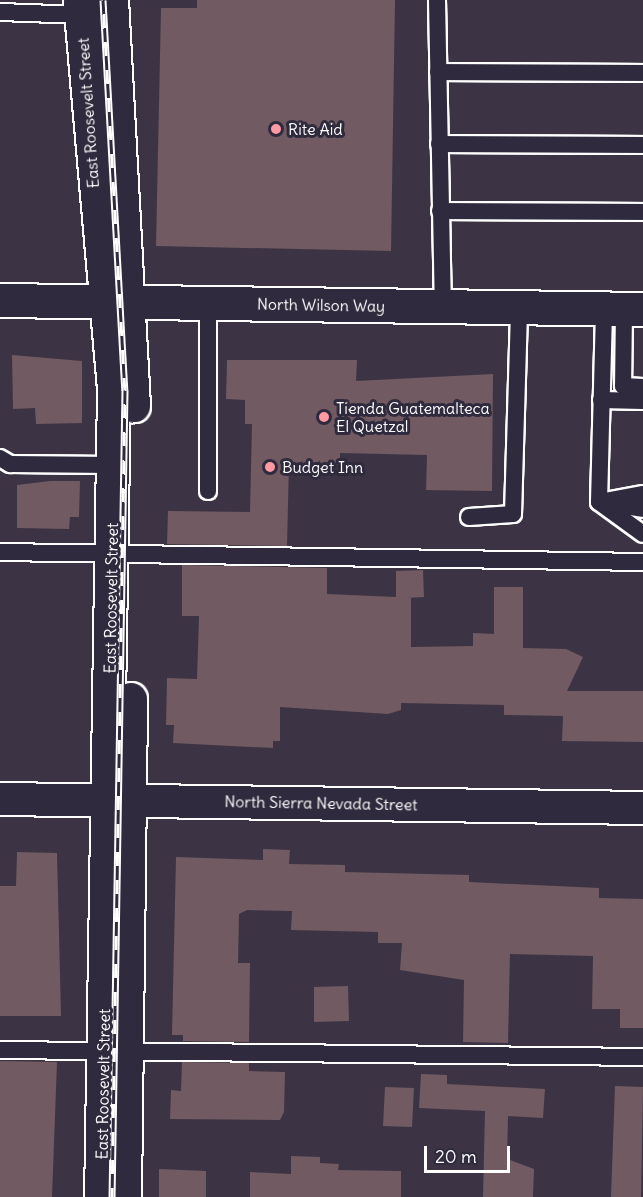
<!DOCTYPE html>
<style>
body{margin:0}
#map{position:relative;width:643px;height:1197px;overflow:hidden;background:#3c3444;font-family:Delius,sans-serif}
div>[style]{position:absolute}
.building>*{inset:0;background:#715a61}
.roads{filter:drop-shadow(2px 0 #fff) drop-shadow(-2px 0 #fff) drop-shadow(0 2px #fff) drop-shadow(0 -2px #fff)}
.service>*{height:16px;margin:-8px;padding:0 8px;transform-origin:8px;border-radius:8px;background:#2f2a3d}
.minor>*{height:32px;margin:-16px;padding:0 16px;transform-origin:16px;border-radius:16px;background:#2f2a3d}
.secondary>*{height:33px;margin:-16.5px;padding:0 16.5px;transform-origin:16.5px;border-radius:16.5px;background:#2f2a3d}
.rail>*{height:7px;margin-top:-3.5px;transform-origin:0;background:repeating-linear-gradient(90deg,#2f2a3d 0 14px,#fff 0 28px);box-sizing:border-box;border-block:2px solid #fff}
.dots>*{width:16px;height:16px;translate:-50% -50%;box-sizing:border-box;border:3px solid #2f2a3d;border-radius:50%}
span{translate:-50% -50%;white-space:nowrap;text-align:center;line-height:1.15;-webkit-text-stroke:6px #2f2a3d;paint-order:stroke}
.street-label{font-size:16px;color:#fff}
.poi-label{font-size:16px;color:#fff}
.left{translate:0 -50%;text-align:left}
.scale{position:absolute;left:424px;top:1146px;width:86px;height:27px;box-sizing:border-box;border:3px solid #fff;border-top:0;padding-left:8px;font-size:18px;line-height:21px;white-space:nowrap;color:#fff;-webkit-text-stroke:4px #2f2a3d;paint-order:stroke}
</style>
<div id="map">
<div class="building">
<div style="clip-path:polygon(197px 0,395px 0,391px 251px,156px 246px,161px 8px,197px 8px)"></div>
<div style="clip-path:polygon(12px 355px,82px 361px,82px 423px,36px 424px,35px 408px,13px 409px)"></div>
<div style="clip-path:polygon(227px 360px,357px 360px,356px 381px,493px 374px,492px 491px,426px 490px,427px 455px,340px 453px,340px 465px,289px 463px,287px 546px,167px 544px,168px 511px,250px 512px,252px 424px,245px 424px,245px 400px,226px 399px)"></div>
<div style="clip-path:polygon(50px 481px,80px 481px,79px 517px,70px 517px,69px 529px,17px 528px,17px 485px)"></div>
<div style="clip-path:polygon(182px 565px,327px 568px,327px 594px,396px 597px,396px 571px,423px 570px,424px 597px,406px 598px,411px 598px,411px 647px,473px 646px,473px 633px,494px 634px,494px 587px,523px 587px,523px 648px,566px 649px,583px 657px,567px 691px,643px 691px,643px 742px,562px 741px,563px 716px,504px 715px,504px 705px,401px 703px,401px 710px,388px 714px,280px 707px,280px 741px,273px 741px,273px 748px,173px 743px,174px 725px,166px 725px,167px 678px,197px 679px,199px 616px,182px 616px)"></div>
<div style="clip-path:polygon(263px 849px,290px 850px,289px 864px,345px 865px,345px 872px,469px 875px,469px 882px,599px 888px,599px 898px,643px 899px,643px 1028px,620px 1028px,620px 1009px,592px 1009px,593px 956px,510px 954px,508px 1043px,463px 1042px,464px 980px,400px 970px,402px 943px,378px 943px,378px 932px,291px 930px,292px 911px,247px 910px,239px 914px,238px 963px,250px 963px,249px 1042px,183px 1041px,183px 1035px,172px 1035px,176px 857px,263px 860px)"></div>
<div style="clip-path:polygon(17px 852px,57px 853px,61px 1016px,0 1016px,0 886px,16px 886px)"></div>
<div style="clip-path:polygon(348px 986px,349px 1021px,314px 1022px,314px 987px)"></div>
<div style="clip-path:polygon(0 1061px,57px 1062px,52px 1197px,0 1197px)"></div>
<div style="clip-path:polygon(182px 1062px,249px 1063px,249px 1071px,285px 1072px,284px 1112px,280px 1120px,170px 1119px,171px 1090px,181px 1091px)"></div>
<div style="clip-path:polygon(421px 1074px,447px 1075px,447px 1084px,545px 1089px,543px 1118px,508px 1116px,507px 1159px,534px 1169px,533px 1197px,483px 1197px,485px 1111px,419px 1108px)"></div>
<div style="clip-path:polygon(615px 1086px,643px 1087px,641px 1197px,611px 1197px)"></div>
<div style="clip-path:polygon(385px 1087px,414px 1088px,412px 1127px,383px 1126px)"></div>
<div style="clip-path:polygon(291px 1156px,320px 1157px,320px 1163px,339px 1164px,338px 1170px,401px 1171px,401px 1197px,250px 1197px,250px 1172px,291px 1174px)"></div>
<div style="clip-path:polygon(159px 1169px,206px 1171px,206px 1197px,159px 1197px)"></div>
</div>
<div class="roads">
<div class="service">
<div style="left:437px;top:0;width:306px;rotate:88.9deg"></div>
<div style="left:0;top:12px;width:81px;rotate:2.1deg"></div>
<div style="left:438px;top:72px;width:205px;rotate:0.3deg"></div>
<div style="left:439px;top:144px;width:204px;rotate:0.3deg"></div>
<div style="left:440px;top:211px;width:203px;rotate:0.3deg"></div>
<div style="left:208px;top:303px;width:188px;rotate:90deg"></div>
<div style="left:624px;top:309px;width:77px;rotate:90.7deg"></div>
<div style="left:623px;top:386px;width:20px;rotate:3deg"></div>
<div style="left:601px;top:400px;width:42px;rotate:1.4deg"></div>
<div style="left:0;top:458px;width:12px;rotate:31deg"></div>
<div style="left:10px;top:464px;width:103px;rotate:0.6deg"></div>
<div style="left:599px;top:502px;width:193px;rotate:-88.5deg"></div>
<div style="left:599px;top:502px;width:54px;rotate:36deg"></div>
<div style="left:599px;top:502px;width:45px;rotate:-10.3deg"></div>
<div style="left:612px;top:504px;width:31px;rotate:9deg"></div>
<div style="left:469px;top:517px;width:44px;rotate:-3.9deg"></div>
<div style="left:513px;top:514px;width:207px;rotate:-88.3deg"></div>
<div style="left:0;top:552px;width:643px;rotate:0.89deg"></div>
<div style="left:0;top:1050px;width:643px;rotate:0.62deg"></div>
</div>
<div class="minor">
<div style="left:80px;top:0;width:392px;rotate:85deg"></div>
<div style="left:114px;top:391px;width:806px;rotate:90.92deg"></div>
<div style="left:112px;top:0;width:407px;rotate:86.9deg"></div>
<div style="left:0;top:799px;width:643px;rotate:0.8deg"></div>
<div style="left:125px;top:1197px;width:498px;rotate:-89.3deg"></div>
</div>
<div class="secondary">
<div style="left:0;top:300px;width:643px;rotate:0.8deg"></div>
</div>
</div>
<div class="rail">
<div style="left:103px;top:0;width:391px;rotate:86.8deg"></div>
<div style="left:125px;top:390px;width:807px;rotate:90.92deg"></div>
</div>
<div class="dots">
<div style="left:276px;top:129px;background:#ff9aa2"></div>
<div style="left:324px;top:417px;background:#ff9aa2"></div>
<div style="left:270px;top:467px;background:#ff9aa2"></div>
</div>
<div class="street-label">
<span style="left:88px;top:113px;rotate:-94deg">East Roosevelt Street</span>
<span style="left:321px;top:305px;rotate:1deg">North Wilson Way</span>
<span style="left:111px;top:598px;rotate:-89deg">East Roosevelt Street</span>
<span style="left:321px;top:803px;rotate:1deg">North Sierra Nevada Street</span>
<span style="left:103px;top:1084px;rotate:-89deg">East Roosevelt Street</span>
</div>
<div class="poi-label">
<span class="left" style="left:288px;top:129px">Rite Aid</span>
<span class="left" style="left:336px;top:417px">Tienda Guatemalteca<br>El Quetzal</span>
<span class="left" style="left:282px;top:467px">Budget Inn</span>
</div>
<div class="scale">20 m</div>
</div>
